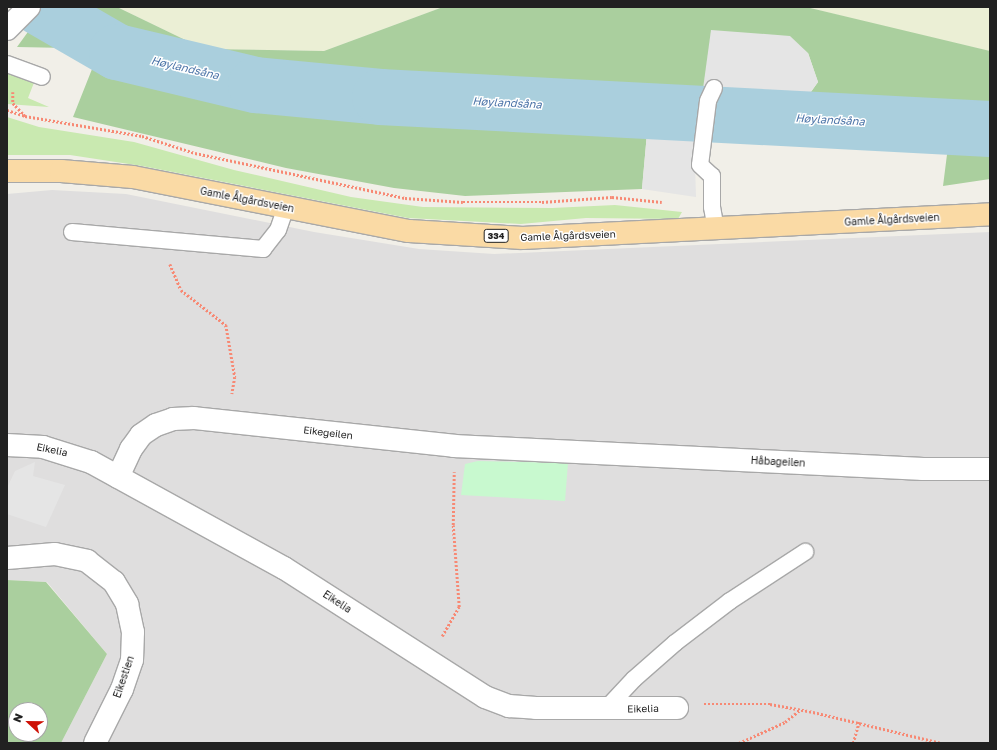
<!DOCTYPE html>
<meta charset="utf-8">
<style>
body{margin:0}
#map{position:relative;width:997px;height:750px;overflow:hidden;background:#f1efe8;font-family:"Golos Text",sans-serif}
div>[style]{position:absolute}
.residential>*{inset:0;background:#dfdede}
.farmland>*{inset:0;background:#ebefd5}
.grass>*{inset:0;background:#c9e9b0}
.forest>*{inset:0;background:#aacf9e}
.park>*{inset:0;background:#c8f9cf}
.parking>*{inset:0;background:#e5e5e5}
.river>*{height:56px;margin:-28px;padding:0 28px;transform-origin:28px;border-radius:28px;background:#aacfdd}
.path>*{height:2.5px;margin-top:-1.25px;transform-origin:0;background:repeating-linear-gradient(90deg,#f78974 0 2px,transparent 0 4px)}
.roads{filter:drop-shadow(1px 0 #a8a8a8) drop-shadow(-1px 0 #a8a8a8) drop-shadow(0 1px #a8a8a8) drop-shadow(0 -1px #a8a8a8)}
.service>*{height:16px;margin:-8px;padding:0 8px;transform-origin:8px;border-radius:8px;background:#fff}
.minor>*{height:22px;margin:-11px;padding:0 11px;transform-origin:11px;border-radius:11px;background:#fff}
.primary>*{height:22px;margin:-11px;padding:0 11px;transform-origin:11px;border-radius:11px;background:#fadaa5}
span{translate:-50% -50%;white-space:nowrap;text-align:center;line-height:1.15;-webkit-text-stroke:3px #fff;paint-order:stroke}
.shield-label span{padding:1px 3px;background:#fff;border:1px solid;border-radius:3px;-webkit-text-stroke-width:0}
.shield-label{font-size:9px;color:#212121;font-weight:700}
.street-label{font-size:10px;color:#212121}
.water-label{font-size:11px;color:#4c74a8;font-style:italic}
.frame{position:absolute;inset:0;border:8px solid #212121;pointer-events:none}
.north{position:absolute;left:8px;top:702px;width:40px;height:40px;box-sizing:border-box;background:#fff;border:1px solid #a6a6a6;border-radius:50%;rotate:292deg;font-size:11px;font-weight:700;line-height:16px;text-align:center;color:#212121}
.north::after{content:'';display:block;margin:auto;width:14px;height:18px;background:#ce1105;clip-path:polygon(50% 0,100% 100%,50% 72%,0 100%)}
</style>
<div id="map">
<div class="residential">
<div style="clip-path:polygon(52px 190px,126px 194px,314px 232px,419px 249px,494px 254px,990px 232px,990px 743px,61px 743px,107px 654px,47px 582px,7px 580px,7px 194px)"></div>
</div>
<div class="farmland">
<div style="clip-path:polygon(117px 7px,443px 7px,324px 51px,204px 49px)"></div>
<div style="clip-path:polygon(806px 7px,990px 7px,990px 51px,899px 30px)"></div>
</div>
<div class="grass">
<div style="clip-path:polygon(7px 72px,35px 80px,28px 98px,49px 107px,7px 104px)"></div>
<div style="clip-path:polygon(7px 117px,39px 127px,134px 142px,234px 170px,351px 197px,423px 207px,552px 208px,615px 205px,682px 212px,678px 219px,586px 218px,521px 224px,408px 218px,142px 166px,70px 155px,7px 155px)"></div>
</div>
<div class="forest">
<div style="clip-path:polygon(46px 7px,117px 7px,204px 49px,324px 51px,443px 7px,806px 7px,990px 51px,990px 179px,943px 186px,951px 123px,817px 116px,803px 103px,818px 82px,808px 53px,702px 96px,694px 130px,647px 133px,642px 189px,465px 196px,394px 188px,286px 168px,73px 117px,96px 59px,68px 48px,17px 47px)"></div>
<div style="clip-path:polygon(evenodd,7px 580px,46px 582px,107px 654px,61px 743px,7px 743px,7px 580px,16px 710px,40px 710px,40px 734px,16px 734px,16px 710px)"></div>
</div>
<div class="park">
<div style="clip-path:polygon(478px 461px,568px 463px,565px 501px,461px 495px,465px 464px)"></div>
</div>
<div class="parking">
<div style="clip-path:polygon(711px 30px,790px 36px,808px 53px,818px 82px,803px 103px,702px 96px)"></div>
<div style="clip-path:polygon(694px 130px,696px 197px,642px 189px,647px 133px)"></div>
<div style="clip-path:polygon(35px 462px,33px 476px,65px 485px,46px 527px,7px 514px,7px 488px,15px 471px)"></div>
</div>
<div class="river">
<div style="left:39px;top:7px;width:90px;rotate:30deg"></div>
<div style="left:117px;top:52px;width:143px;rotate:13.4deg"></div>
<div style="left:256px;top:85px;width:125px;rotate:5.5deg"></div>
<div style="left:380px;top:97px;width:611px;rotate:3deg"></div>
</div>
<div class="path">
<div style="left:13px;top:92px;width:11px;rotate:90deg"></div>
<div style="left:13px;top:103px;width:18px;rotate:47deg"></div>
<div style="left:7px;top:110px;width:19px;rotate:18deg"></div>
<div style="left:25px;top:116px;width:119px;rotate:9.7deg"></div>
<div style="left:142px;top:136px;width:56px;rotate:17.8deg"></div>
<div style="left:195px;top:153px;width:215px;rotate:12.1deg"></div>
<div style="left:405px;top:198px;width:58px;rotate:3.9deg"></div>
<div style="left:463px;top:202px;width:79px"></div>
<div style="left:542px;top:202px;width:70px;rotate:-4.1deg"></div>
<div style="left:612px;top:197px;width:50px;rotate:5.7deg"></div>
<div style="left:170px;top:264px;width:28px;rotate:67deg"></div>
<div style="left:181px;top:290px;width:57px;rotate:37.9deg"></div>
<div style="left:226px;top:325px;width:53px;rotate:80.2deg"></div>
<div style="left:235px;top:377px;width:17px;rotate:100deg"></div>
<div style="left:442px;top:636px;width:34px;rotate:-60deg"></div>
<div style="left:459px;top:607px;width:82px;rotate:-94.2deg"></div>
<div style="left:453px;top:525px;width:53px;rotate:-88.9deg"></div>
<div style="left:704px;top:704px;width:66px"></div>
<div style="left:770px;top:704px;width:44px;rotate:10.5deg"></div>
<div style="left:813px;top:712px;width:132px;rotate:13.6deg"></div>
<div style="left:739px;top:743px;width:51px;rotate:-24.5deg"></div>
<div style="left:785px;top:722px;width:19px;rotate:-39deg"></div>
<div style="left:853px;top:743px;width:22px;rotate:-74deg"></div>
</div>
<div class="roads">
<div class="service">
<div style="left:7px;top:64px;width:37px;rotate:20deg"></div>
<div style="left:714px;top:88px;width:14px;rotate:115deg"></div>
<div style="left:708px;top:101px;width:64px;rotate:97.1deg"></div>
<div style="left:700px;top:165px;width:16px;rotate:43deg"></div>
<div style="left:712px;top:176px;width:31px;rotate:90deg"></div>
<div style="left:712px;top:207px;width:22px;rotate:80deg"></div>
<div style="left:72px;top:232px;width:192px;rotate:5.1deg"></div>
<div style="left:263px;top:249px;width:24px;rotate:-52deg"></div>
<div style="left:278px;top:230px;width:24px;rotate:-71deg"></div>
<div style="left:605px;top:710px;width:42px;rotate:-46.9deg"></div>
<div style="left:634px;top:679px;width:55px;rotate:-41.3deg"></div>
<div style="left:675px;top:643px;width:69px;rotate:-37.4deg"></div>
<div style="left:730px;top:601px;width:90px;rotate:-33.2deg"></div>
</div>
<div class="minor">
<div style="left:7px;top:29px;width:31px;rotate:-45deg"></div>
<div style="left:7px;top:445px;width:36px;rotate:3deg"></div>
<div style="left:43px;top:447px;width:50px;rotate:17.4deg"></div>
<div style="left:91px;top:462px;width:220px;rotate:28.8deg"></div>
<div style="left:284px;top:568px;width:239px;rotate:32.7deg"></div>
<div style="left:485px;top:697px;width:26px;rotate:21deg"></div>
<div style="left:509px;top:706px;width:27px;rotate:4deg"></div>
<div style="left:536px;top:708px;width:141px"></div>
<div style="left:118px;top:477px;width:31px;rotate:-65deg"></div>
<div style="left:131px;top:449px;width:17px;rotate:-54deg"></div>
<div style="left:141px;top:435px;width:18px;rotate:-34deg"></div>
<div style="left:156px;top:425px;width:18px;rotate:-19deg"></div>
<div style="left:173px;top:419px;width:21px;rotate:-3deg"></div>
<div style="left:194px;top:418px;width:262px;rotate:6.1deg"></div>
<div style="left:454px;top:446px;width:470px;rotate:2.8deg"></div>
<div style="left:923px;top:469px;width:67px"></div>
<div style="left:7px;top:558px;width:48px;rotate:-4.8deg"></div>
<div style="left:55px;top:554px;width:33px;rotate:12deg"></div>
<div style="left:87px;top:561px;width:34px;rotate:38deg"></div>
<div style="left:114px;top:582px;width:26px;rotate:59deg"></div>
<div style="left:127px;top:604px;width:29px;rotate:78deg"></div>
<div style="left:133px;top:632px;width:28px;rotate:92deg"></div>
<div style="left:132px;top:660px;width:31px;rotate:109deg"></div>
<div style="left:122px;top:689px;width:60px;rotate:116.6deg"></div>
</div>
<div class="primary">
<div style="left:7px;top:171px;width:54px"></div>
<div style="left:61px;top:171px;width:72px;rotate:4.8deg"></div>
<div style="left:133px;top:177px;width:281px;rotate:11.1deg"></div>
<div style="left:409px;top:231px;width:114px;rotate:3.5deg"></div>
<div style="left:523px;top:238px;width:468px;rotate:-2.9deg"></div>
</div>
</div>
<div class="shield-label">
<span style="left:496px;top:236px">334</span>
</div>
<div class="street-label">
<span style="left:247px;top:200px;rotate:11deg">Gamle Ålgårdsveien</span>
<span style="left:892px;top:220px;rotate:-3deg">Gamle Ålgårdsveien</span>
<span style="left:568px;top:236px;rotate:-2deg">Gamle Ålgårdsveien</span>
<span style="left:328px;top:433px;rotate:7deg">Eikegeilen</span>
<span style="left:52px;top:450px;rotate:12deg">Eikelia</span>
<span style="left:778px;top:462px;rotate:3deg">Håbageilen</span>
<span style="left:337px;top:602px;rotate:33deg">Eikelia</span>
<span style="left:124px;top:677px;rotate:-71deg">Eikestien</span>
<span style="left:643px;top:709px;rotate:-1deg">Eikelia</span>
</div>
<div class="water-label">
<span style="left:185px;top:68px;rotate:13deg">Høylandsåna</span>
<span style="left:507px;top:103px;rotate:3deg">Høylandsåna</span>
<span style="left:830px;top:120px;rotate:3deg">Høylandsåna</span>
</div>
<div class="frame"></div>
<div class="north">N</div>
</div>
